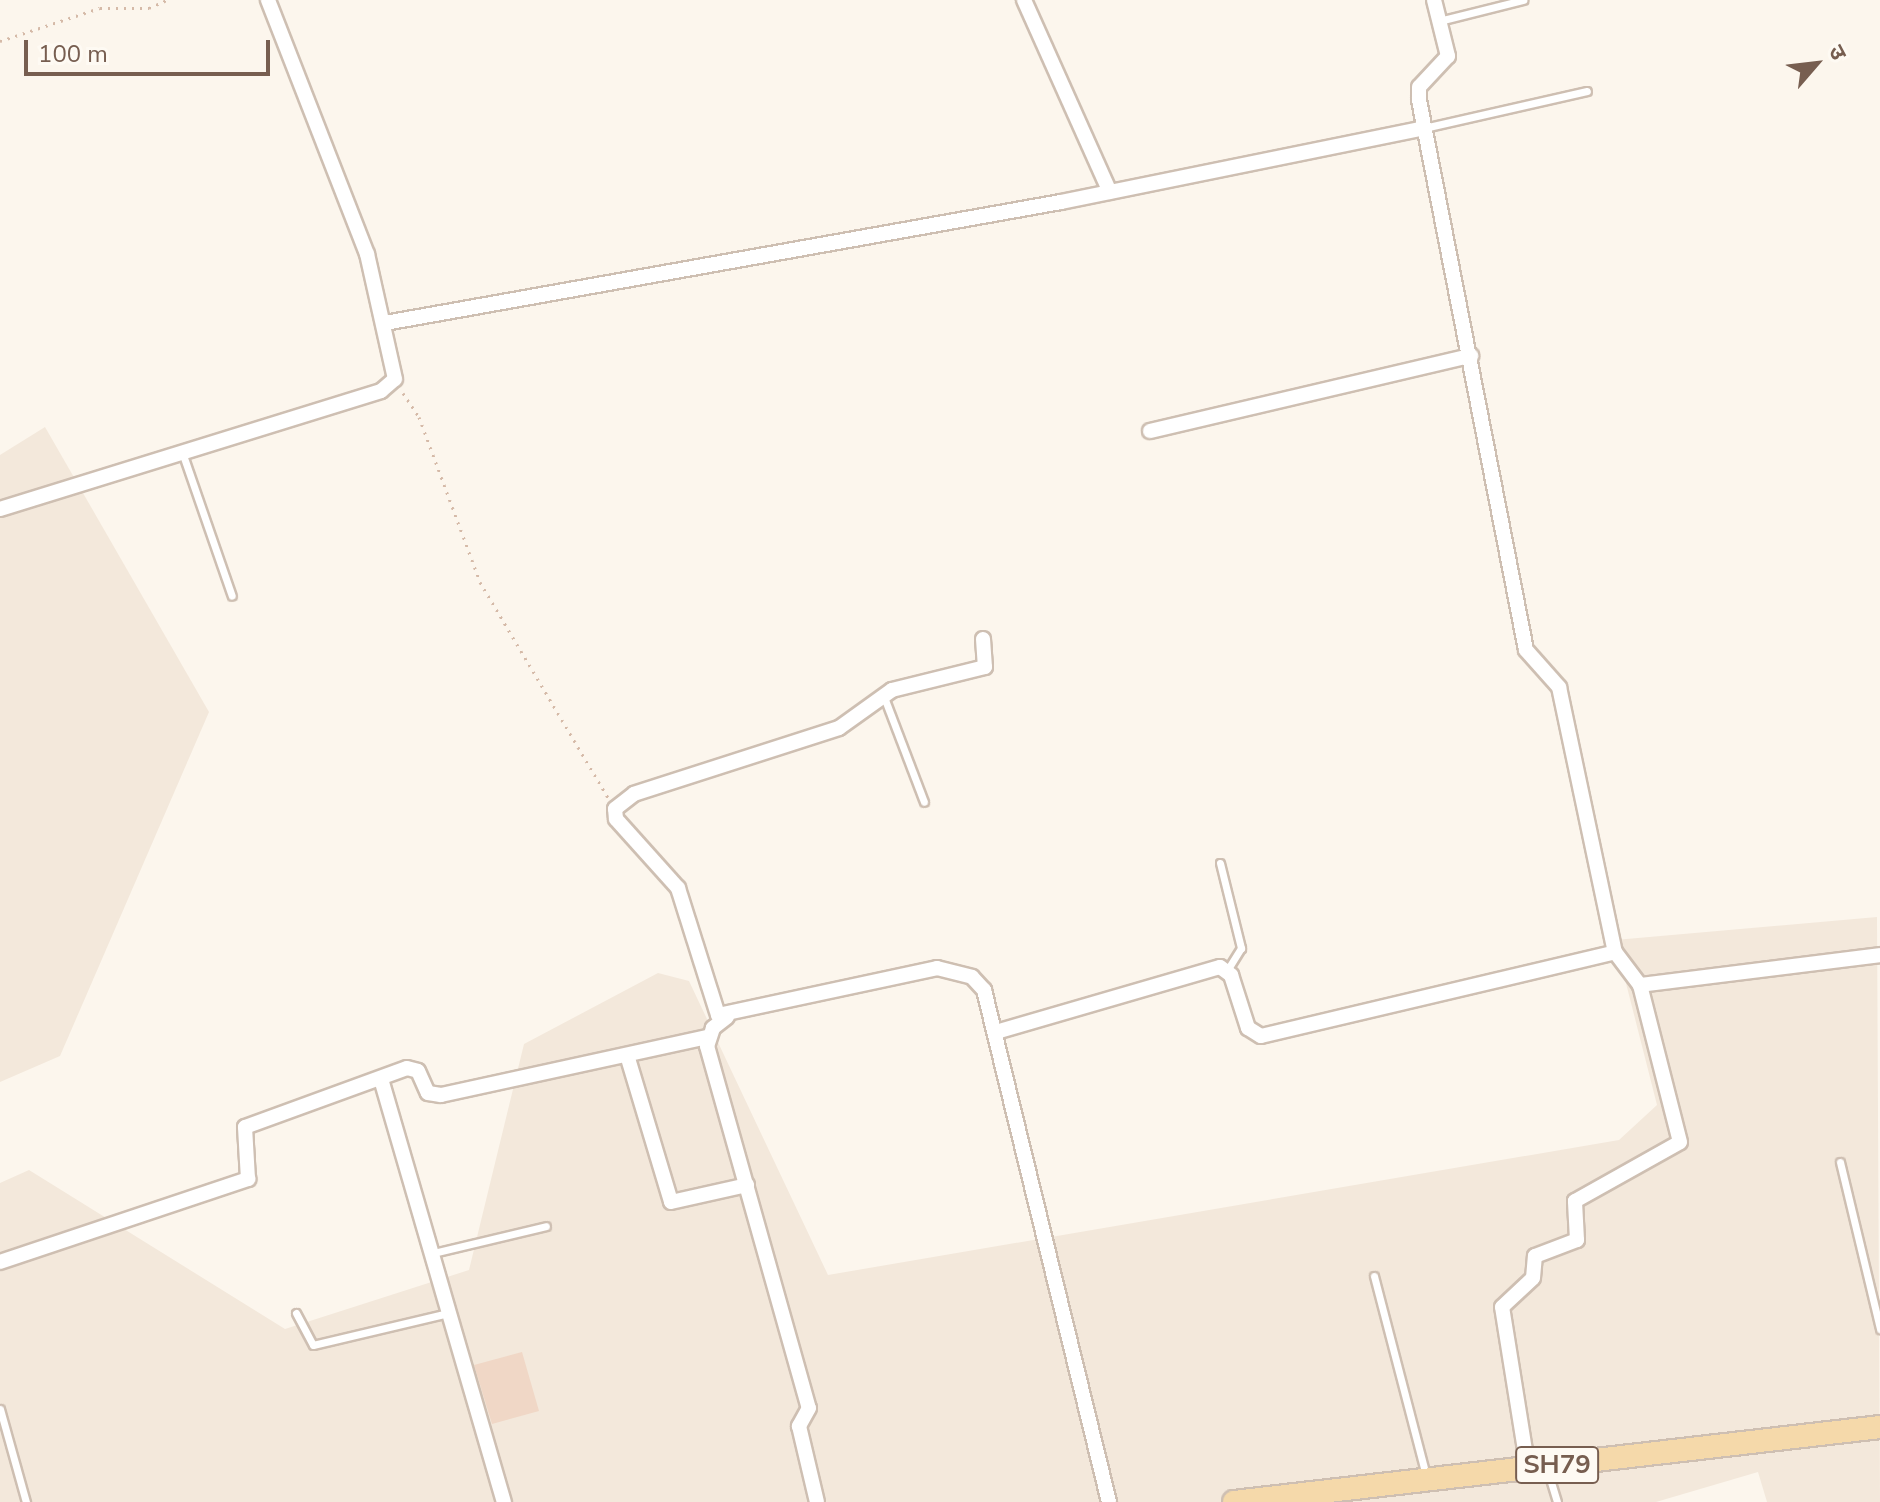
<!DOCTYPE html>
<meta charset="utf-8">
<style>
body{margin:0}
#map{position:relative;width:1880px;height:1502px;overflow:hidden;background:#fcf6ed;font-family:"Nunito Sans","Noto Sans Devanagari",sans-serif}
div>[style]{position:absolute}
.residential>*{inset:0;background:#f3e8db}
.building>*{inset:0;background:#f0d7c6}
.path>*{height:3px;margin-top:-1.5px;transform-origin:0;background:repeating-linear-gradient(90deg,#d5baa8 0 2px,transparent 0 8px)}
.roads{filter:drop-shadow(2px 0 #cebfb2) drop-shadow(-2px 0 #cebfb2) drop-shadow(0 2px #cebfb2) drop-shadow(0 -2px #cebfb2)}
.lane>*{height:7px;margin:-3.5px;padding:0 3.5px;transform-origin:3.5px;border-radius:3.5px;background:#fff}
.street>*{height:14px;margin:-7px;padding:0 7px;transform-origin:7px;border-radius:7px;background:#fff}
.primary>*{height:22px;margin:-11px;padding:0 11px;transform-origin:11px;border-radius:11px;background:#f5d9aa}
span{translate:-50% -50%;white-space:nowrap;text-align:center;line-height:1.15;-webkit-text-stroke:6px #fefaf3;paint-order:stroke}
.shield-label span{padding:2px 6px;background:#fefaf3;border:2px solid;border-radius:6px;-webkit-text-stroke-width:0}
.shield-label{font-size:26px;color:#775e50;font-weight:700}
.north{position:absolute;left:1776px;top:24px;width:80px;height:80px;-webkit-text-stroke:6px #fefaf3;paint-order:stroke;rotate:62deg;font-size:22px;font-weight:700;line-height:32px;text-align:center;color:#775e50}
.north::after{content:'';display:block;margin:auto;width:28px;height:36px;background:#775e50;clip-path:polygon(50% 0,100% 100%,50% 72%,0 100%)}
.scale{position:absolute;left:24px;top:40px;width:246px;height:36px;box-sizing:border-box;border:4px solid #775e50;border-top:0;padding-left:10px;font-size:24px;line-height:28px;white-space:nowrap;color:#775e50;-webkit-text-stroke:6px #fefaf3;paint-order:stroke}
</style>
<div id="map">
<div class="residential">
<div style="clip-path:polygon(45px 427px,209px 712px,60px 1056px,0 1082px,0 455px)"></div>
<div style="clip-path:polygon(1877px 917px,1880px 1502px,1767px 1502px,1758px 1472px,1656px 1502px,0 1502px,0 1183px,29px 1170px,285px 1329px,469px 1270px,524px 1044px,658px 973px,689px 981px,828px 1275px,1619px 1140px,1657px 1105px,1615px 940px)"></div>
</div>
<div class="building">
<div style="clip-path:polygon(522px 1352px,539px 1411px,492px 1424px,474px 1365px)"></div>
</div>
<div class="path">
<div style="left:0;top:41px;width:105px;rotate:-18.3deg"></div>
<div style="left:100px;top:8px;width:49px"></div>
<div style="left:149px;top:8px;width:20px;rotate:-24deg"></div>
<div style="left:403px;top:393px;width:29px;rotate:56deg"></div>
<div style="left:419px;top:417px;width:176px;rotate:69.7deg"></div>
<div style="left:480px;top:582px;width:251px;rotate:59.3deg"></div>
</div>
<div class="roads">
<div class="lane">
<div style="left:1439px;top:21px;width:87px;rotate:-14deg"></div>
<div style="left:1424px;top:128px;width:167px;rotate:-12.8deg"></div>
<div style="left:182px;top:452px;width:152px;rotate:70.9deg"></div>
<div style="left:884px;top:697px;width:112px;rotate:69.1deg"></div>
<div style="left:1220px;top:863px;width:88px;rotate:76.1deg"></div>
<div style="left:1241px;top:948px;width:26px;rotate:122deg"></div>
<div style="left:1840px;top:1162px;width:172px;rotate:76.5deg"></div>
<div style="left:433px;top:1253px;width:116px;rotate:-13.4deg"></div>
<div style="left:1374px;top:1276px;width:206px;rotate:75.4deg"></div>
<div style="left:296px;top:1313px;width:36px;rotate:62deg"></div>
<div style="left:313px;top:1345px;width:139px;rotate:-13.3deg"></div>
<div style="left:0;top:1409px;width:97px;rotate:74.4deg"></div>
<div style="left:1547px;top:1469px;width:34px;rotate:73deg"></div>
</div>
<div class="street">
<div style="left:1024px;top:0;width:210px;rotate:65.9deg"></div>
<div style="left:1434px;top:0;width:58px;rotate:76deg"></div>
<div style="left:1448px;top:56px;width:42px;rotate:133.1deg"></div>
<div style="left:1419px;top:87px;width:13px;rotate:90deg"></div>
<div style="left:1419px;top:100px;width:560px;rotate:78.99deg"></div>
<div style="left:1526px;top:650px;width:50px;rotate:48.3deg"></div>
<div style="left:1559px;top:687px;width:271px;rotate:78.1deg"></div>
<div style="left:1615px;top:952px;width:41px;rotate:52.9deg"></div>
<div style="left:1640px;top:985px;width:242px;rotate:-7.1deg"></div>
<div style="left:385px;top:323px;width:687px;rotate:-10.15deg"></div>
<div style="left:1061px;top:202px;width:370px;rotate:-11.5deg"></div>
<div style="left:1150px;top:431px;width:330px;rotate:-13.2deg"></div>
<div style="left:0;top:509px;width:399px;rotate:-17.2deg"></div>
<div style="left:381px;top:391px;width:18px;rotate:-41deg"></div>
<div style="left:395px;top:379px;width:128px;rotate:-102.6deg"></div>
<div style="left:367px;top:254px;width:273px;rotate:-111.3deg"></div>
<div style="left:983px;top:639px;width:28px;rotate:86deg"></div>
<div style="left:985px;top:667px;width:96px;rotate:166.1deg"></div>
<div style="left:892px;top:690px;width:65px;rotate:144.4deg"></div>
<div style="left:839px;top:728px;width:215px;rotate:162.2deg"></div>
<div style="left:634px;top:794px;width:24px;rotate:142deg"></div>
<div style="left:615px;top:809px;width:10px;rotate:84deg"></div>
<div style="left:616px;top:819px;width:93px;rotate:48.1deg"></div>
<div style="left:678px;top:888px;width:133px;rotate:72.5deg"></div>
<div style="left:718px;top:1015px;width:224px;rotate:-12.1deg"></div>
<div style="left:937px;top:968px;width:36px;rotate:14deg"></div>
<div style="left:972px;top:977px;width:18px;rotate:47deg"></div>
<div style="left:984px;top:990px;width:527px;rotate:76.28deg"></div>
<div style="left:727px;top:1017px;width:18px;rotate:142deg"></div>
<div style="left:713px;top:1028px;width:19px;rotate:108deg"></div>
<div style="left:707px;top:1046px;width:376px;rotate:74.3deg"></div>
<div style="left:809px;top:1408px;width:21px;rotate:119deg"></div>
<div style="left:799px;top:1426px;width:78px;rotate:76.7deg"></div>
<div style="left:996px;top:1032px;width:233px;rotate:-16.2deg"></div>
<div style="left:1220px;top:967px;width:14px;rotate:36deg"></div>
<div style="left:1231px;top:975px;width:56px;rotate:72.2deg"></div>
<div style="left:1248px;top:1028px;width:15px;rotate:32deg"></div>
<div style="left:1261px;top:1036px;width:364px;rotate:-13.3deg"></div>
<div style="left:627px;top:1055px;width:153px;rotate:73.3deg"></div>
<div style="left:671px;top:1202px;width:78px;rotate:-12.6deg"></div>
<div style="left:381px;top:1079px;width:441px;rotate:73.8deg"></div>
<div style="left:0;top:1262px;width:262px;rotate:-18.5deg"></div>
<div style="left:248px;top:1179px;width:52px;rotate:-93.3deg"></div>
<div style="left:245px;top:1127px;width:172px;rotate:-20deg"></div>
<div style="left:407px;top:1068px;width:11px;rotate:15deg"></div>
<div style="left:418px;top:1071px;width:24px;rotate:66deg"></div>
<div style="left:428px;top:1093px;width:13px;rotate:9deg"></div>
<div style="left:441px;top:1095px;width:273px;rotate:-12.3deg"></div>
<div style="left:1528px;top:1469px;width:164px;rotate:-99.1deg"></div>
<div style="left:1502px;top:1307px;width:42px;rotate:-43.1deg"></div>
<div style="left:1533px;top:1278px;width:22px;rotate:-85deg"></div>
<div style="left:1535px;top:1256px;width:45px;rotate:-20.9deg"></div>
<div style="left:1577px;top:1240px;width:39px;rotate:-93deg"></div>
<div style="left:1575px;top:1201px;width:120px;rotate:-29.3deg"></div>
<div style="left:1680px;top:1142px;width:162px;rotate:-104.3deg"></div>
</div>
<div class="primary">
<div style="left:1234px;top:1502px;width:650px;rotate:-6.62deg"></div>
</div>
</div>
<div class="shield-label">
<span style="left:1557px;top:1465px">SH79</span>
</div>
<div class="north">उ</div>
<div class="scale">100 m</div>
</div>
